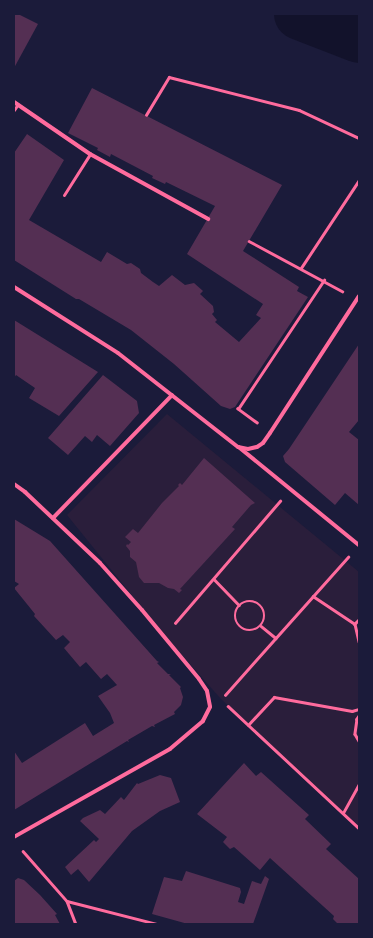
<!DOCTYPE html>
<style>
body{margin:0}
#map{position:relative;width:373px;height:938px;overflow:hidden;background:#1b1b3a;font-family:"Source Sans 3",sans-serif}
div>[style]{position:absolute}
.green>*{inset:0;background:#2a1e3b}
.river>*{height:52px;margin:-26px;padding:0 26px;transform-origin:26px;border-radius:26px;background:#12122b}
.building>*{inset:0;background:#542f53}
.path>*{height:2.5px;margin:-1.25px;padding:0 1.25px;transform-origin:1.25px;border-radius:1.25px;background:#ff6b9d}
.path>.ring{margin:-1.25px;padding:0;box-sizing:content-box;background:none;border:2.5px solid #ff6b9d;border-radius:50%}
.service>*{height:3px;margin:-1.5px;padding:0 1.5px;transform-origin:1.5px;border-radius:1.5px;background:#ff6b9d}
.pedestrian>*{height:3.5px;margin:-1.75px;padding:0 1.75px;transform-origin:1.75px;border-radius:1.75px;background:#ff6b9d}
.minor>*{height:4px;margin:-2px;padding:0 2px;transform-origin:2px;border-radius:2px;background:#ff6b9d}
span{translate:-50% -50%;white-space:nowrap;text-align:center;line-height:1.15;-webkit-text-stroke:4px #1b1b3a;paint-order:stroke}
.frame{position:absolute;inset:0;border:15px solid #1b1b3a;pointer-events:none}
</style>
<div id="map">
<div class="green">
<div style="clip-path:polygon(167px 414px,359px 572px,359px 828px,221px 699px,164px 635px,67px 515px)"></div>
</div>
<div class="river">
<div style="left:300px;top:14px;width:63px;rotate:21.3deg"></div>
</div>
<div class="building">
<div style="clip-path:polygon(14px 14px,18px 14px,38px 24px,14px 68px)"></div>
<div style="clip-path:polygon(92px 88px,282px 185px,243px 251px,299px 287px,297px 291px,308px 297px,235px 407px,230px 409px,221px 406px,174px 364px,131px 330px,79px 299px,76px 299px,14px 260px,14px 153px,27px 134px,64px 160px,29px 220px,101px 262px,107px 252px,127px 264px,131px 263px,140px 269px,141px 273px,153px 282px,159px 286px,172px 275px,185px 285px,194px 283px,203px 291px,200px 294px,213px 306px,214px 312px,212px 314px,217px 320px,215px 322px,239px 342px,261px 318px,256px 315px,263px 304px,187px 254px,215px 206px,166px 182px,165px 184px,152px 178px,153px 176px,111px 154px,110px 157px,97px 150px,98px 148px,68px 133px)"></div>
<div style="clip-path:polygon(14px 320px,98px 372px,59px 416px,29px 398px,35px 388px,16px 375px,14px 378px)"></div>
<div style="clip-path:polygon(359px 344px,359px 420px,349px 432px,359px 440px,359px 505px,345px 493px,335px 505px,285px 462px,283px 456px,289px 449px)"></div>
<div style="clip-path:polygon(103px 375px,137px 401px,139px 413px,110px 446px,97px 435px,92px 442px,85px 436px,68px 455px,48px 438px)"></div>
<div style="clip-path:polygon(204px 458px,255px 503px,251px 505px,232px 527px,235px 529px,180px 589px,182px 590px,179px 593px,174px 589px,168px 588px,159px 583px,144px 583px,139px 577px,136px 562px,130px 557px,130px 551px,126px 546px,127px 544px,128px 545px,131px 542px,125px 537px,133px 529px,138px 533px,162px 503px,179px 486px,178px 485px,180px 483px,182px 485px)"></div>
<div style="clip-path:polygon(14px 519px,50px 541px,157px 661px,159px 662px,157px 663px,168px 674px,171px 674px,169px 675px,181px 687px,180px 688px,183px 697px,181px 705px,174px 712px,175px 714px,154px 725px,155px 727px,152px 726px,128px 740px,129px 742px,127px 741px,14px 810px,14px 751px,22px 763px,85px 723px,93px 736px,114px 723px,110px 713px,98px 696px,117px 685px,107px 674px,101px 679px,86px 662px,80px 667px,64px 648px,70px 642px,63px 635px,56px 640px,34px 616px,35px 614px,14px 588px,19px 584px,14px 581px)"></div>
<div style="clip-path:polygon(244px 763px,256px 776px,261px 772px,309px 815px,305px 819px,331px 844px,326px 849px,359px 879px,359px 924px,338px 924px,333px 919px,334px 916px,270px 858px,260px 870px,234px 847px,230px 849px,223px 842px,227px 837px,197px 814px)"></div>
<div style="clip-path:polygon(160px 775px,171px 778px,180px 802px,160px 811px,132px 831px,89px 882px,78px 869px,71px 875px,65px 867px,94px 840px,96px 842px,99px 839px,80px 821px,83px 818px,100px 810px,105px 814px,121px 797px,124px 800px,137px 783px,138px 784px)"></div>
<div style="clip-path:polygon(186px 871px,240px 888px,241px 892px,238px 902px,244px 904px,252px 881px,261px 884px,265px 876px,269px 879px,253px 924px,188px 924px,152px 914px,164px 877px,182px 881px)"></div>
<div style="clip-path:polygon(18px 878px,24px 880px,40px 895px,57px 914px,55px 915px,60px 924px,14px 924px,14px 881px)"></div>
</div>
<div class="path">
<div style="left:146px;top:115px;width:44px;rotate:-58.8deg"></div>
<div style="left:169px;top:77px;width:134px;rotate:14.2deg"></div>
<div style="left:299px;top:110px;width:66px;rotate:25deg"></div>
<div style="left:249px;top:241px;width:106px;rotate:28.3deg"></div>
<div style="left:301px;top:268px;width:105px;rotate:-56.6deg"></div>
<div style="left:257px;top:423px;width:24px;rotate:-144deg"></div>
<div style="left:238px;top:409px;width:155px;rotate:-56.3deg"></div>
<div style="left:214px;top:579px;width:36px;rotate:46deg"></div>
<div style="left:313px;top:596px;width:50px;rotate:33.7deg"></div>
<div class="ring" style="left:235px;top:601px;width:27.5px;height:27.5px"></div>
<div style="left:359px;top:620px;width:6px;rotate:135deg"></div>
<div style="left:355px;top:624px;width:18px;rotate:77deg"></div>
<div style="left:175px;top:623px;width:161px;rotate:-49.3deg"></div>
<div style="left:261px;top:626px;width:19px;rotate:39deg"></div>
<div style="left:225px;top:695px;width:185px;rotate:-48.3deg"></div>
<div style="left:228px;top:706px;width:179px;rotate:43deg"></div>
<div style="left:359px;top:716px;width:4px;rotate:124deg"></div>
<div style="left:357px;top:719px;width:15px;rotate:98deg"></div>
<div style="left:355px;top:734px;width:8px;rotate:60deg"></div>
<div style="left:248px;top:725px;width:38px;rotate:-47deg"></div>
<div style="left:274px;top:697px;width:79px;rotate:10.2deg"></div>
<div style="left:352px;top:711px;width:7px;rotate:-16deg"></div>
<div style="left:343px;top:813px;width:33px;rotate:-61deg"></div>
<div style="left:23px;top:851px;width:67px;rotate:48.7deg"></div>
<div style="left:67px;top:901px;width:93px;rotate:14.3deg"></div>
<div style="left:67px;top:901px;width:25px;rotate:69deg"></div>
</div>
<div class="service">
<div style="left:14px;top:110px;width:7px;rotate:-56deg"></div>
<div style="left:64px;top:195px;width:49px;rotate:-57.6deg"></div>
</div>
<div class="pedestrian">
<div style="left:239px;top:447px;width:155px;rotate:39.2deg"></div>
</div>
<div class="minor">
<div style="left:14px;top:102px;width:92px;rotate:34.4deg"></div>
<div style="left:90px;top:154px;width:135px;rotate:28.8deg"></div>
<div style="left:14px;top:287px;width:123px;rotate:32.4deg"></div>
<div style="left:118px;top:353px;width:152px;rotate:38.1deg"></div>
<div style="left:238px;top:447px;width:10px;rotate:11deg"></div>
<div style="left:248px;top:449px;width:9px;rotate:-13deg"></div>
<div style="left:257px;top:447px;width:7px;rotate:-34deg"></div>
<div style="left:263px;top:443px;width:12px;rotate:-55deg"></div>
<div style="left:270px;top:433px;width:163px;rotate:-57deg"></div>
<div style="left:14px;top:484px;width:14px;rotate:36deg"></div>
<div style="left:25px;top:492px;width:103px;rotate:43.4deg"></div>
<div style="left:100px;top:563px;width:63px;rotate:48.2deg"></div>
<div style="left:142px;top:610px;width:89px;rotate:50.4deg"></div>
<div style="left:199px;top:679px;width:14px;rotate:56deg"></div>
<div style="left:207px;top:691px;width:16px;rotate:79deg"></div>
<div style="left:210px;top:707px;width:16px;rotate:117deg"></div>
<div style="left:203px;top:721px;width:43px;rotate:139.7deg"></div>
<div style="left:170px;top:749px;width:179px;rotate:150.6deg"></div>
<div style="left:53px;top:518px;width:171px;rotate:-45.9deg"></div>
</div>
<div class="frame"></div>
</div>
